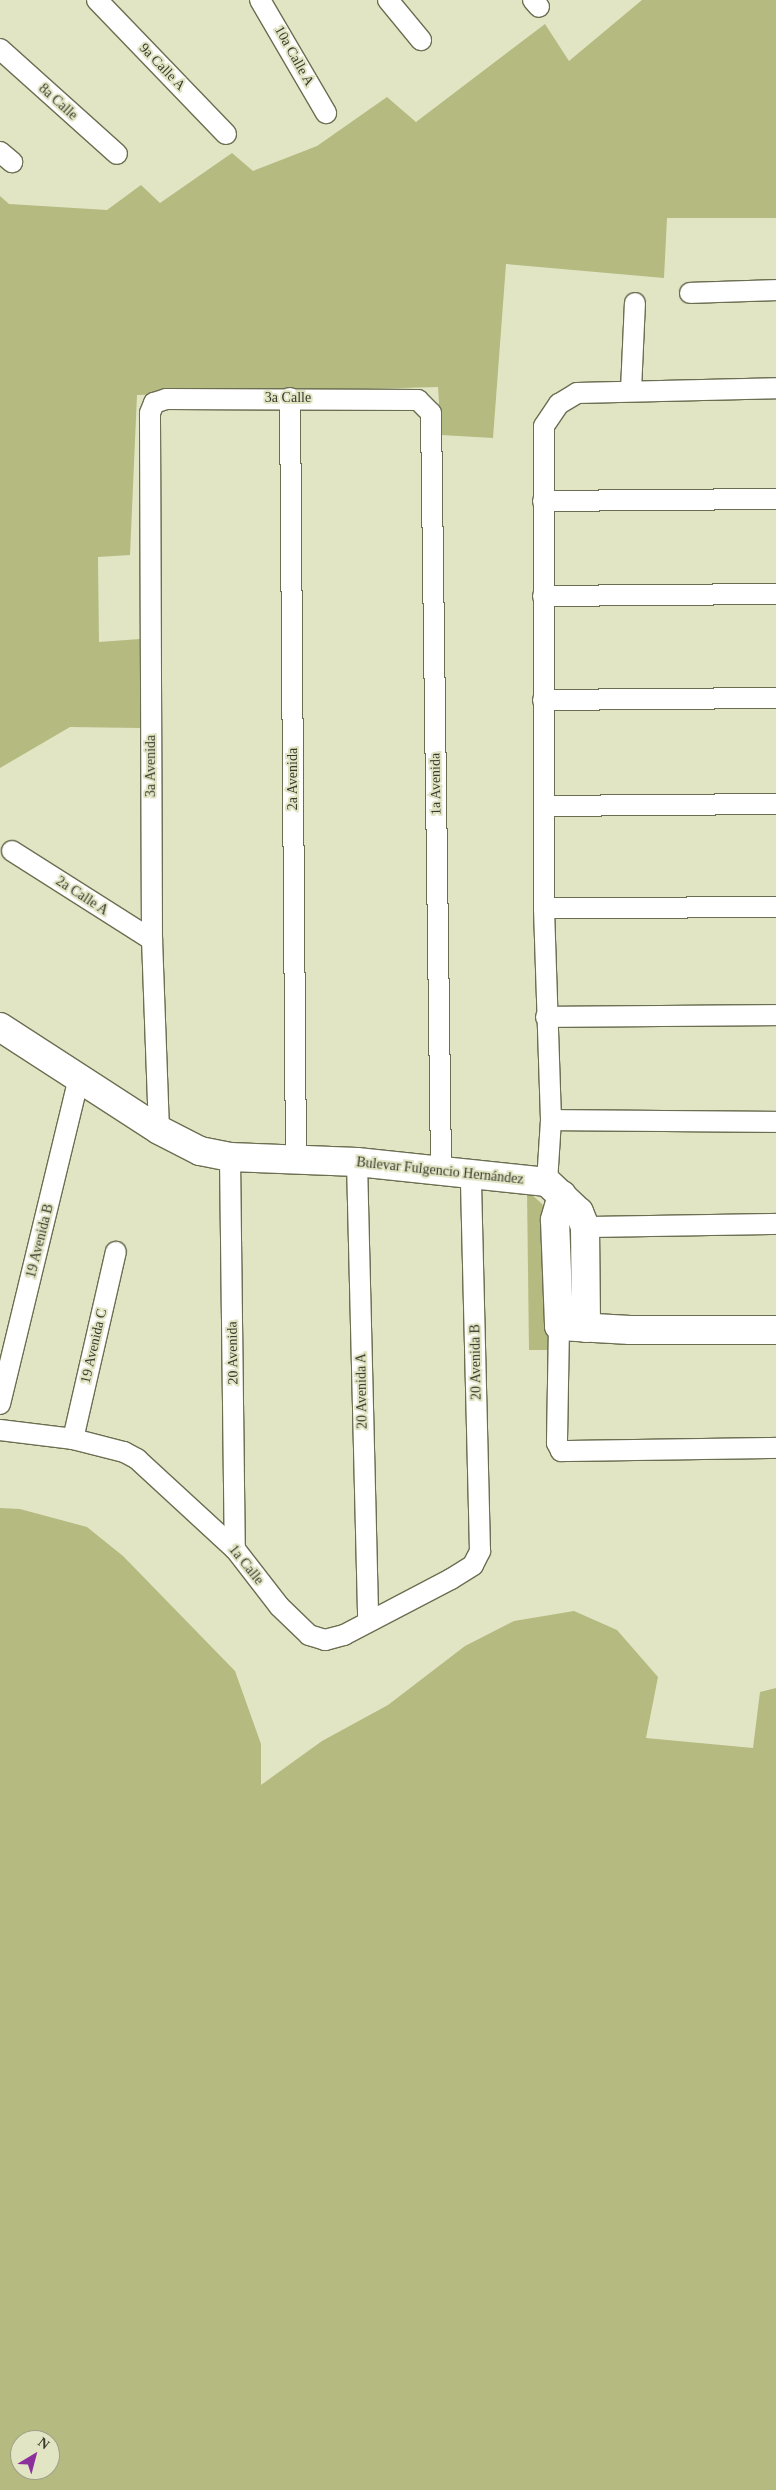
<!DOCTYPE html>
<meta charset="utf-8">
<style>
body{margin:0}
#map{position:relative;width:776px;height:2490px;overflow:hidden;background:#e2e5c4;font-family:Georgia,serif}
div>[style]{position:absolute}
.green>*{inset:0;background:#b5ba80}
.roads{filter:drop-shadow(1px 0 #6c6e51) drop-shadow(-1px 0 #6c6e51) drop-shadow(0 1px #6c6e51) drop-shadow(0 -1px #6c6e51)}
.street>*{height:20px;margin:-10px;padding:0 10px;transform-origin:10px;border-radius:10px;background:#fff}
.secondary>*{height:28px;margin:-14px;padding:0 14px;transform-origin:14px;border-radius:14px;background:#fff}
span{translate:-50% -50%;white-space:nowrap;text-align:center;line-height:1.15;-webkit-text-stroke:4px #e2e5c4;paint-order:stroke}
.street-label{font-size:14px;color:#393a2d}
.north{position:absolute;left:10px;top:2430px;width:50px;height:50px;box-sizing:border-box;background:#e2e5c4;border:1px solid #9ea188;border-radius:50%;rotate:37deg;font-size:14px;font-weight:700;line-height:20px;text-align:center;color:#393a2d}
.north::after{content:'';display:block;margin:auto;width:18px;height:22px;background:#8c319b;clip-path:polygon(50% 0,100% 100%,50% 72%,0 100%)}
</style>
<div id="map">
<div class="green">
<div style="clip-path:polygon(642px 0,776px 0,776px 218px,667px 218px,664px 278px,506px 264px,493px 438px,441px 435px,438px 387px,137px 395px,130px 555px,98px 557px,99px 642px,140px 639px,140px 728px,70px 727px,0 768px,0 196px,9px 204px,107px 210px,141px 185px,160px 203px,232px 153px,253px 171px,317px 146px,387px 97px,416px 122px,545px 24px,569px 61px)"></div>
<div style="clip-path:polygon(527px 1190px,542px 1204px,552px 1223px,551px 1350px,529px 1350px)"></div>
<div style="clip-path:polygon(evenodd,0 1508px,20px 1509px,87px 1527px,123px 1556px,235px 1671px,261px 1744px,261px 1785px,322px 1741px,388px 1705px,465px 1646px,514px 1621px,574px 1611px,617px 1630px,658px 1677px,646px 1738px,753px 1748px,760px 1692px,776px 1688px,776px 2490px,0 2490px,0 1508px,20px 2440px,50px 2440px,50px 2470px,20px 2470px,20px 2440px)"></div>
</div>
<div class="roads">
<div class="street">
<div style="left:97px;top:0;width:186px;rotate:46.1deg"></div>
<div style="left:260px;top:0;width:131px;rotate:59.7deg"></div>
<div style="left:388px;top:0;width:52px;rotate:50.5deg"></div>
<div style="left:533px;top:0;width:9px;rotate:49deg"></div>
<div style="left:0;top:49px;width:157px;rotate:41.9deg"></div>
<div style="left:0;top:152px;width:16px;rotate:40deg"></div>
<div style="left:690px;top:293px;width:86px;rotate:-2deg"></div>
<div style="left:631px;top:390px;width:87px;rotate:-87.4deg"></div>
<div style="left:290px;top:398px;width:762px;rotate:89.55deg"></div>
<div style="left:543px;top:501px;width:233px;rotate:-0.5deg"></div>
<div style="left:543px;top:596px;width:233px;rotate:-0.5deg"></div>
<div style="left:543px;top:700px;width:233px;rotate:-0.5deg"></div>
<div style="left:545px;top:806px;width:231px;rotate:-0.5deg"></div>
<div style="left:12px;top:851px;width:166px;rotate:32.4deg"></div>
<div style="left:544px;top:908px;width:232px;rotate:-0.2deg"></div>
<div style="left:546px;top:1017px;width:230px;rotate:-0.5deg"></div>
<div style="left:551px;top:1120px;width:225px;rotate:0.5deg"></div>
<div style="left:159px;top:1130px;width:190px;rotate:-92.1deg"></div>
<div style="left:152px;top:940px;width:527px;rotate:-90.22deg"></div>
<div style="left:150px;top:413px;width:11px;rotate:-68deg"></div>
<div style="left:154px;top:403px;width:13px;rotate:-18deg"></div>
<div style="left:166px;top:399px;width:252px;rotate:0.2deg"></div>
<div style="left:418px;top:400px;width:18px;rotate:45deg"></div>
<div style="left:431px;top:413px;width:756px;rotate:89.24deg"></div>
<div style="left:230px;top:1157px;width:392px;rotate:89.3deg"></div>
<div style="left:357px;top:1162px;width:458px;rotate:88.6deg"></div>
<div style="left:547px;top:1182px;width:62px;rotate:-86.3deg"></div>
<div style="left:551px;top:1120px;width:212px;rotate:-91.9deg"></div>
<div style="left:544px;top:908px;width:482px;rotate:-90deg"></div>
<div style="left:544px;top:426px;width:27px;rotate:-56deg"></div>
<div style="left:559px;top:404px;width:21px;rotate:-31deg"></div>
<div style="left:577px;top:393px;width:199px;rotate:-1.4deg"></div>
<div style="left:585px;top:1227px;width:191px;rotate:-0.9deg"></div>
<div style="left:559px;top:1326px;width:117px;rotate:91deg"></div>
<div style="left:557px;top:1443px;width:9px;rotate:63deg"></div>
<div style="left:561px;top:1451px;width:215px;rotate:-0.8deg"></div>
<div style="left:0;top:1404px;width:335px;rotate:-76.4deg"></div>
<div style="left:0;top:1430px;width:74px;rotate:7deg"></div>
<div style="left:73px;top:1439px;width:53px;rotate:14.3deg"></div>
<div style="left:124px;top:1452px;width:15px;rotate:28deg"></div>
<div style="left:137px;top:1459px;width:133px;rotate:42.6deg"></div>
<div style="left:235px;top:1549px;width:72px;rotate:52.3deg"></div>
<div style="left:279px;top:1606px;width:42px;rotate:44deg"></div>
<div style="left:309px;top:1635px;width:17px;rotate:17deg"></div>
<div style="left:325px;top:1640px;width:20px;rotate:-15deg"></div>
<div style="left:344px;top:1635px;width:121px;rotate:-27.6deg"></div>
<div style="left:451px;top:1579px;width:26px;rotate:-32deg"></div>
<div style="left:473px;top:1565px;width:16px;rotate:-63deg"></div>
<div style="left:480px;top:1551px;width:379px;rotate:-91.4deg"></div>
<div style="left:73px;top:1439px;width:192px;rotate:-77.1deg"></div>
</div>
<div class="secondary">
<div style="left:0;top:1027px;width:189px;rotate:32.9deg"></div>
<div style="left:159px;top:1130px;width:46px;rotate:27.1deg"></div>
<div style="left:200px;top:1151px;width:31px;rotate:11deg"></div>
<div style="left:230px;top:1157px;width:127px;rotate:2.3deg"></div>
<div style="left:357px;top:1162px;width:191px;rotate:6deg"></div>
<div style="left:547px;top:1182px;width:44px;rotate:43.2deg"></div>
<div style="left:579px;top:1212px;width:16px;rotate:68deg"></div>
<div style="left:585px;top:1227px;width:101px;rotate:89.4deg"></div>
<div style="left:562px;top:1195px;width:26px;rotate:106deg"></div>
<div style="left:555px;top:1220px;width:106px;rotate:87.8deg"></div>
<div style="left:559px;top:1326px;width:71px;rotate:3.2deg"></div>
<div style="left:630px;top:1330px;width:146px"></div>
</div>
</div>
<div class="street-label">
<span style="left:294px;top:56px;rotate:61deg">10a Calle A</span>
<span style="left:162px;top:67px;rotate:46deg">9a Calle A</span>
<span style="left:58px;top:102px;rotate:42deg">8a Calle</span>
<span style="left:288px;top:398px">3a Calle</span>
<span style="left:151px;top:766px;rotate:-90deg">3a Avenida</span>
<span style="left:293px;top:779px;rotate:-90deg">2a Avenida</span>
<span style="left:436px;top:784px;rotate:-91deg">1a Avenida</span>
<span style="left:82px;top:896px;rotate:33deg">2a Calle A</span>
<span style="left:440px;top:1171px;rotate:6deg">Bulevar Fulgencio Hernández</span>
<span style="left:40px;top:1241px;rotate:-76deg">19 Avenida B</span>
<span style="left:94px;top:1346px;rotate:-77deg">19 Avenida C</span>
<span style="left:233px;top:1353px;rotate:-91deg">20 Avenida</span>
<span style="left:476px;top:1362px;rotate:-91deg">20 Avenida B</span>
<span style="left:362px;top:1391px;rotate:-91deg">20 Avenida A</span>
<span style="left:246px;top:1565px;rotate:51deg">1a Calle</span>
</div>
<div class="north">N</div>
</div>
